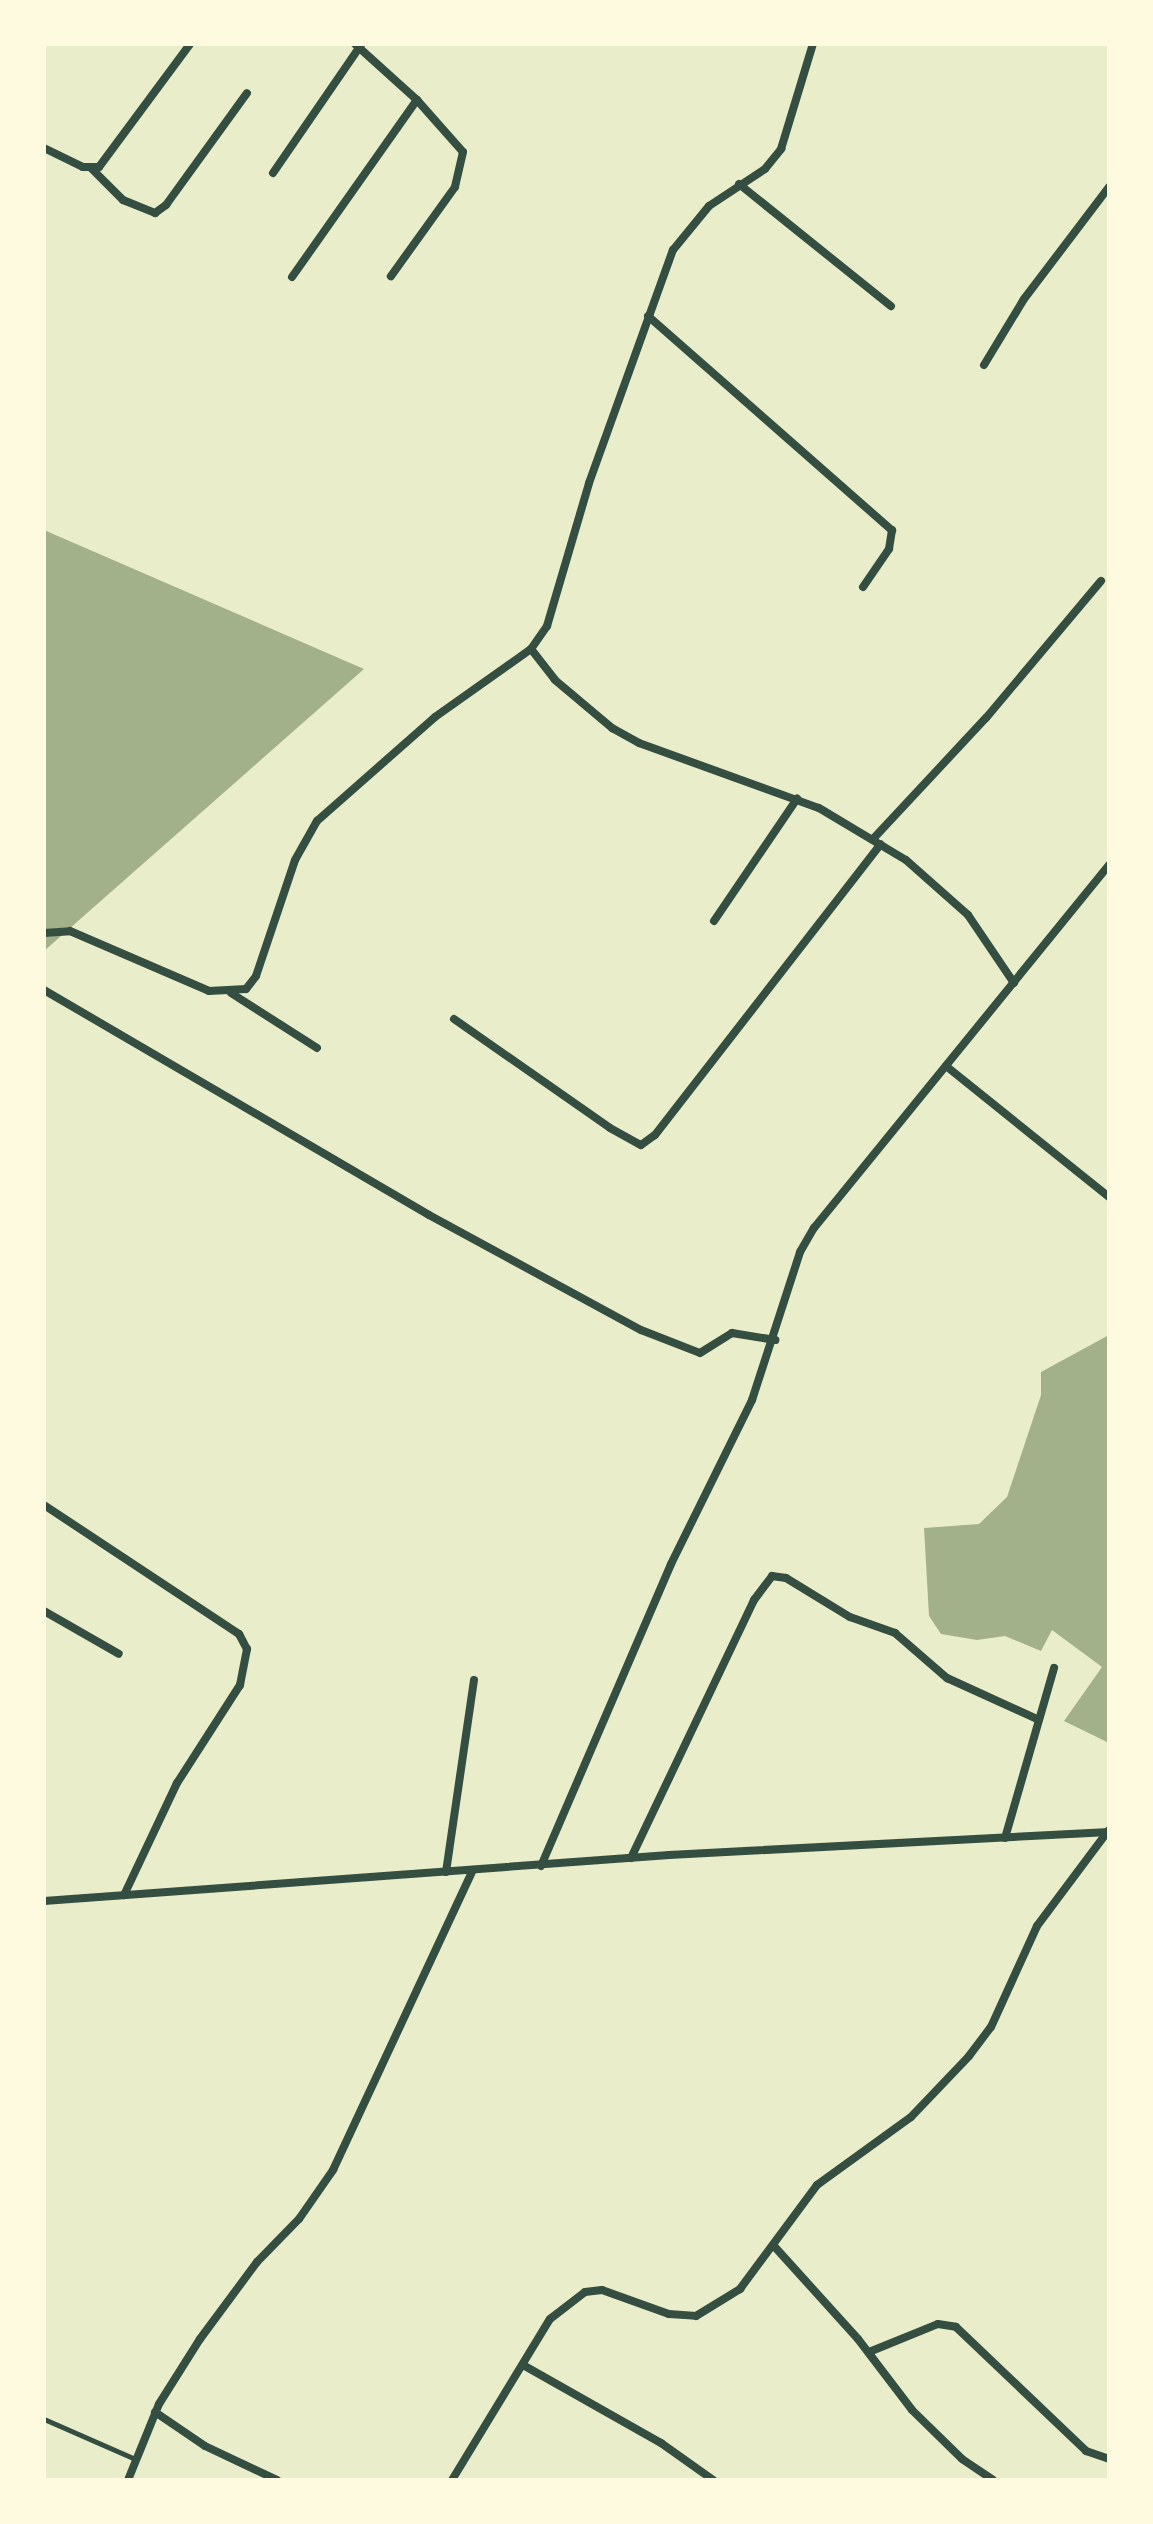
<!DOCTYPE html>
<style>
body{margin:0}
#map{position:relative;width:1153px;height:2524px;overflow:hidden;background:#e9edc9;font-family:"Alegreya Sans",sans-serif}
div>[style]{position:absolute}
.water>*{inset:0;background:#a3b18a}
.service>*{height:5px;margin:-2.5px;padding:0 2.5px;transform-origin:2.5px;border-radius:2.5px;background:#344e41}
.minor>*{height:8px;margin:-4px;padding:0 4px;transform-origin:4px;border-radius:4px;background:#344e41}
span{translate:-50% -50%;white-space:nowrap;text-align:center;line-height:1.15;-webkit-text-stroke:8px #fefae0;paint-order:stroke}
.frame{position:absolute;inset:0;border:46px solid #fefae0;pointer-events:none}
</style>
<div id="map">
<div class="water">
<div style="clip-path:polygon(44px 530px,364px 669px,44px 951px)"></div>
<div style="clip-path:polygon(1109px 1335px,1109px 1743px,1064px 1721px,1102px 1667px,1052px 1630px,1041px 1651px,1005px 1636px,977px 1640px,941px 1634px,929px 1616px,924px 1528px,979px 1524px,1007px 1497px,1041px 1395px,1041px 1372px)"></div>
</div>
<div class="service">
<div style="left:44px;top:2419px;width:99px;rotate:23.7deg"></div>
</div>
<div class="minor">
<div style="left:355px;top:44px;width:84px;rotate:42.1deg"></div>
<div style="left:417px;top:100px;width:69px;rotate:48.5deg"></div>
<div style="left:463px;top:152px;width:36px;rotate:103deg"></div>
<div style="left:455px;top:187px;width:110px;rotate:125.7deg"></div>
<div style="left:44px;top:148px;width:43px;rotate:26deg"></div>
<div style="left:83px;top:167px;width:16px"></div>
<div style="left:99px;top:167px;width:153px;rotate:-53.5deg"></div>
<div style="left:92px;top:169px;width:44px;rotate:45deg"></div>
<div style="left:123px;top:200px;width:35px;rotate:22deg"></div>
<div style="left:155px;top:213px;width:14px;rotate:-36deg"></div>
<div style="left:166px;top:205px;width:138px;rotate:-54.1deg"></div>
<div style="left:273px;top:173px;width:155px;rotate:-55.5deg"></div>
<div style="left:739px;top:184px;width:195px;rotate:38.8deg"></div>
<div style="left:292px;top:277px;width:217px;rotate:-54.8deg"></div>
<div style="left:648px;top:316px;width:325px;rotate:41.3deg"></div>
<div style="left:892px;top:530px;width:19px;rotate:99deg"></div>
<div style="left:889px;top:549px;width:46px;rotate:124.4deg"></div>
<div style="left:984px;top:365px;width:77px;rotate:-58.8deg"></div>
<div style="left:1024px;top:299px;width:141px;rotate:-52.8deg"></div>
<div style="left:531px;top:649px;width:39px;rotate:52deg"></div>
<div style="left:555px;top:680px;width:75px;rotate:40.1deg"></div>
<div style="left:612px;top:728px;width:31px;rotate:29deg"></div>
<div style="left:639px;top:743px;width:191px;rotate:19.9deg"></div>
<div style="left:819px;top:808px;width:101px;rotate:30.9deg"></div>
<div style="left:906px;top:860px;width:83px;rotate:41.6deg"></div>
<div style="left:968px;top:915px;width:82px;rotate:55.9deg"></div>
<div style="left:873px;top:839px;width:166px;rotate:-47deg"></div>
<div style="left:986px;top:718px;width:179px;rotate:-50deg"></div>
<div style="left:714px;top:921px;width:148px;rotate:-55.8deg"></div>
<div style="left:44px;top:933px;width:26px;rotate:-4deg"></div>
<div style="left:70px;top:931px;width:151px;rotate:23.3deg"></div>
<div style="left:209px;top:991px;width:37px;rotate:-3deg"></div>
<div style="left:246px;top:989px;width:16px;rotate:-52deg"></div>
<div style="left:256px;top:976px;width:122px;rotate:-71.4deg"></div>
<div style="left:295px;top:860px;width:45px;rotate:-60.6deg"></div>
<div style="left:317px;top:821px;width:157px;rotate:-41.4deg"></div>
<div style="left:435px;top:717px;width:118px;rotate:-35.3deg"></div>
<div style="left:531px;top:649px;width:28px;rotate:-55deg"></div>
<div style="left:547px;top:626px;width:149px;rotate:-73.6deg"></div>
<div style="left:589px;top:483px;width:248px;rotate:-70.2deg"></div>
<div style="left:673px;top:250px;width:57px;rotate:-50.7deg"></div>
<div style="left:709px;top:206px;width:67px;rotate:-33.5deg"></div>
<div style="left:765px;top:169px;width:26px;rotate:-51deg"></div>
<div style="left:781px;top:149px;width:110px;rotate:-73.1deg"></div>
<div style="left:44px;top:990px;width:446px;rotate:30.3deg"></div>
<div style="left:429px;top:1215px;width:241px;rotate:28.5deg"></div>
<div style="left:641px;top:1330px;width:63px;rotate:21.3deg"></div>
<div style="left:700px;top:1353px;width:38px;rotate:-32deg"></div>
<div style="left:732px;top:1333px;width:44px;rotate:9.2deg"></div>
<div style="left:231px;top:993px;width:102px;rotate:32.6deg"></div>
<div style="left:454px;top:1019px;width:190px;rotate:34.9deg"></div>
<div style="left:610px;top:1128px;width:35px;rotate:29deg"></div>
<div style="left:641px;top:1145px;width:17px;rotate:-36deg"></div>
<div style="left:655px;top:1135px;width:368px;rotate:-52.2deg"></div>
<div style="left:946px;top:1066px;width:209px;rotate:38.8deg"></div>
<div style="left:44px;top:1505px;width:234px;rotate:33.5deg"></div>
<div style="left:239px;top:1634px;width:17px;rotate:62deg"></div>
<div style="left:247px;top:1649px;width:37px;rotate:101deg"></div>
<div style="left:240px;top:1685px;width:117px;rotate:122.7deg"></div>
<div style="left:177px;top:1783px;width:124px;rotate:115.3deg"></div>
<div style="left:44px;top:1611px;width:86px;rotate:29.8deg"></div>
<div style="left:1005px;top:1838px;width:177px;rotate:-73.9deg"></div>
<div style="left:631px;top:1858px;width:286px;rotate:-64.5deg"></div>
<div style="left:754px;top:1600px;width:30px;rotate:-53deg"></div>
<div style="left:772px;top:1576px;width:14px;rotate:8deg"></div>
<div style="left:786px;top:1578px;width:75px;rotate:31.4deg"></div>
<div style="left:850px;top:1617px;width:48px;rotate:19.6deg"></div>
<div style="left:895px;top:1633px;width:69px;rotate:40.9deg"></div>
<div style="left:947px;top:1678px;width:101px;rotate:24.5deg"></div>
<div style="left:541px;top:1866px;width:329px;rotate:-66.7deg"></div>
<div style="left:671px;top:1564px;width:183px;rotate:-63.7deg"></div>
<div style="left:752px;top:1400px;width:156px;rotate:-72deg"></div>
<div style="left:800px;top:1252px;width:28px;rotate:-60deg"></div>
<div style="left:814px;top:1228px;width:468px;rotate:-50.9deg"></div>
<div style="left:446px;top:1872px;width:194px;rotate:-81.7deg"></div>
<div style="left:44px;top:1901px;width:627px;rotate:-4.21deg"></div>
<div style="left:669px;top:1855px;width:441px;rotate:-3deg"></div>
<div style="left:774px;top:2246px;width:125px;rotate:47.9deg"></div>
<div style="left:858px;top:2339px;width:89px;rotate:52.7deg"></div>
<div style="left:912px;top:2410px;width:70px;rotate:44.4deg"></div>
<div style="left:962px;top:2459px;width:37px;rotate:34deg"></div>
<div style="left:869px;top:2352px;width:74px;rotate:-22.1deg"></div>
<div style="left:938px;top:2324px;width:18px;rotate:9deg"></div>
<div style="left:956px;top:2327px;width:180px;rotate:43.6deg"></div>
<div style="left:1086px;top:2451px;width:24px;rotate:19deg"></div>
<div style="left:523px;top:2365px;width:159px;rotate:29.5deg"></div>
<div style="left:661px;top:2443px;width:64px;rotate:35.4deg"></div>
<div style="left:155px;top:2412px;width:60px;rotate:34.2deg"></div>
<div style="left:205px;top:2446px;width:80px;rotate:25.3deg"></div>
<div style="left:128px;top:2480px;width:82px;rotate:-67.8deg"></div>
<div style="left:159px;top:2404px;width:77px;rotate:-57.8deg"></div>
<div style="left:200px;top:2339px;width:96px;rotate:-53.5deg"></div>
<div style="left:257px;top:2262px;width:60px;rotate:-45.7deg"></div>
<div style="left:299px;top:2219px;width:60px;rotate:-55.2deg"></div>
<div style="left:333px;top:2170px;width:331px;rotate:-65deg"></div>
<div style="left:452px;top:2480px;width:188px;rotate:-58.7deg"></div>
<div style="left:550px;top:2319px;width:44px;rotate:-37.6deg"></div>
<div style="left:585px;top:2292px;width:17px;rotate:-7deg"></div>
<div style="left:602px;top:2290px;width:71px;rotate:19.7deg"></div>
<div style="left:669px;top:2314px;width:27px;rotate:4deg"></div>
<div style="left:696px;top:2316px;width:52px;rotate:-31.5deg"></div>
<div style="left:740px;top:2289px;width:129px;rotate:-53.5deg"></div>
<div style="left:817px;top:2185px;width:116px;rotate:-35.9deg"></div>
<div style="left:911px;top:2117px;width:84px;rotate:-46.4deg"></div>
<div style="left:969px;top:2056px;width:36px;rotate:-53deg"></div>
<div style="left:991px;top:2027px;width:111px;rotate:-65.5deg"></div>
<div style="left:1037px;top:1926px;width:119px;rotate:-53.2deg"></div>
</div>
<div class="frame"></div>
</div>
